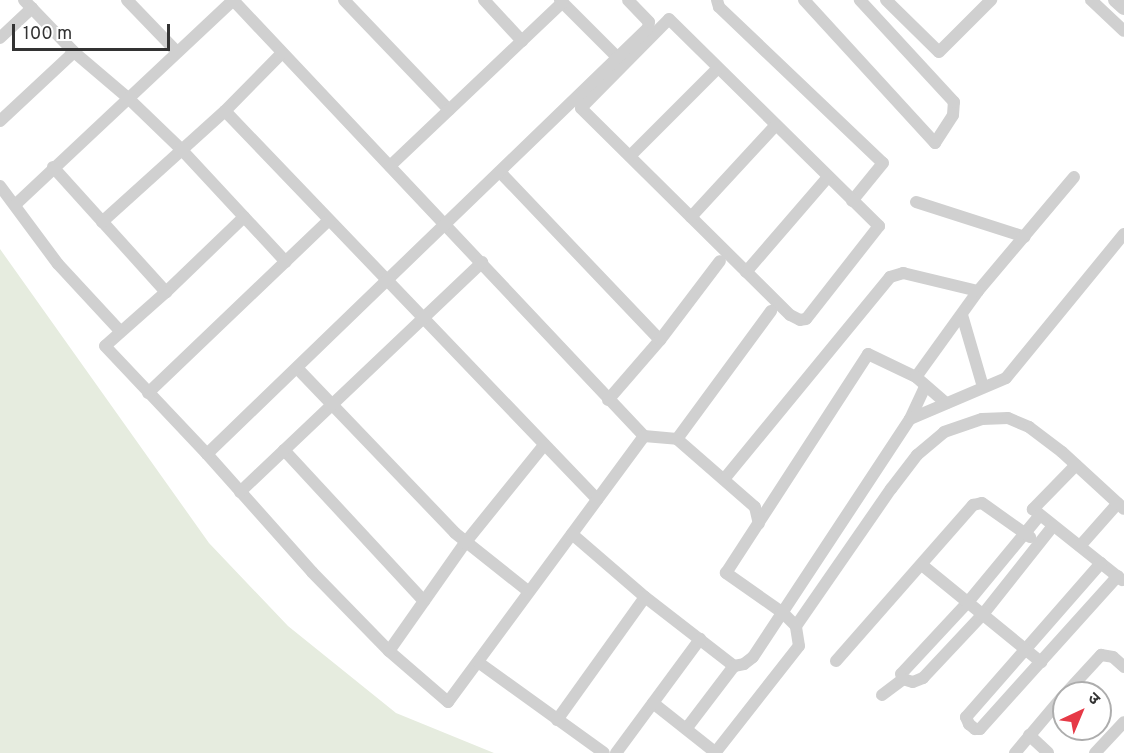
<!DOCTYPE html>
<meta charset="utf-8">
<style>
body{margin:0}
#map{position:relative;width:1124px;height:753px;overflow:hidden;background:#fff;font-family:Overpass,"Noto Sans Devanagari",sans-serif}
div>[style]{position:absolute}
.green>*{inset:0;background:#e6ecdf}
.minor>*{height:12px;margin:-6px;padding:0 6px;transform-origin:6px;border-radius:6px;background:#d0d0d0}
.tertiary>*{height:14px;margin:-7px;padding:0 7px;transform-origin:7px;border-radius:7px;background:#d0d0d0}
span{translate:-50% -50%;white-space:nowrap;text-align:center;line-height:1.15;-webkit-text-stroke:6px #fff;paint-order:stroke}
.north{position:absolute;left:1052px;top:681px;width:60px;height:60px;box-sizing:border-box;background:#fff;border:2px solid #adadad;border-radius:50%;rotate:44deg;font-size:16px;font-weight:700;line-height:24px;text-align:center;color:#333}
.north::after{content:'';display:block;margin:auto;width:21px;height:27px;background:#e63946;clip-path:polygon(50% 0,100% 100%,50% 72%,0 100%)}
.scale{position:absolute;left:12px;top:24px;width:158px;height:27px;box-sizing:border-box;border:3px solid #333;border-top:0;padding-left:8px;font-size:18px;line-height:21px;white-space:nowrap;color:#333;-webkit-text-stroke:4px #fff;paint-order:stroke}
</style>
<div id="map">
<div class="green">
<div style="clip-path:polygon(0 249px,209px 543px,288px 626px,396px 713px,494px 753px,0 753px)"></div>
</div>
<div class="minor">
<div style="left:24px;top:0;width:72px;rotate:46.1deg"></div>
<div style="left:74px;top:52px;width:71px;rotate:40.4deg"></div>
<div style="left:128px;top:98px;width:74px;rotate:43.9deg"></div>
<div style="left:181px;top:149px;width:154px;rotate:47.1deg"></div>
<div style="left:127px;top:0;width:72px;rotate:46.1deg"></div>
<div style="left:233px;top:0;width:599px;rotate:46.69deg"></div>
<div style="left:644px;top:436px;width:33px;rotate:5deg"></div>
<div style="left:677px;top:439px;width:103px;rotate:41.1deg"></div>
<div style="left:755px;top:507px;width:17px;rotate:77deg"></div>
<div style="left:344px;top:0;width:152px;rotate:46.3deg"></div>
<div style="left:484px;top:0;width:56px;rotate:47.2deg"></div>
<div style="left:560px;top:0;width:82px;rotate:45deg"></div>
<div style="left:717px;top:0;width:7px;rotate:74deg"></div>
<div style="left:719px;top:7px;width:226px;rotate:43.6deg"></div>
<div style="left:883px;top:163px;width:49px;rotate:129.2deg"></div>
<div style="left:804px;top:0;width:194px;rotate:47.5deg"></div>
<div style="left:935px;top:143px;width:33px;rotate:-57deg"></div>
<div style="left:953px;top:115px;width:13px;rotate:-86deg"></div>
<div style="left:954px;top:102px;width:139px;rotate:-132.7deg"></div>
<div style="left:886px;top:0;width:74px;rotate:44.5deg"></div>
<div style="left:939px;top:52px;width:74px;rotate:-45deg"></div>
<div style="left:1091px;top:0;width:45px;rotate:43.2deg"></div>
<div style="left:669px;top:19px;width:295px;rotate:44.6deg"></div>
<div style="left:879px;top:226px;width:118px;rotate:128.1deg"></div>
<div style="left:806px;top:319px;width:6px;rotate:171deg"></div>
<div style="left:800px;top:320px;width:11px;rotate:-153deg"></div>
<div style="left:790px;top:315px;width:294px;rotate:-135.3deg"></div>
<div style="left:581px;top:108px;width:125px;rotate:-45.3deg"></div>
<div style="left:0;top:38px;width:44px;rotate:-43.2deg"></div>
<div style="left:225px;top:111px;width:538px;rotate:46.21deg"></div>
<div style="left:0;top:121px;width:101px;rotate:-43deg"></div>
<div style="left:630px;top:156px;width:123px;rotate:-45deg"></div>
<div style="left:390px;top:166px;width:238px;rotate:-43.5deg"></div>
<div style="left:53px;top:167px;width:169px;rotate:47.9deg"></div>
<div style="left:500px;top:172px;width:232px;rotate:46.4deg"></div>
<div style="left:0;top:186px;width:97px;rotate:53.4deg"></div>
<div style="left:58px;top:264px;width:91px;rotate:47.2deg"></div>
<div style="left:916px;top:202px;width:114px;rotate:17.8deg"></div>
<div style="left:15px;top:205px;width:299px;rotate:-43.2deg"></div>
<div style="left:244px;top:217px;width:108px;rotate:136.1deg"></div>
<div style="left:166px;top:292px;width:81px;rotate:138.5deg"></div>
<div style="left:105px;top:346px;width:149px;rotate:46.6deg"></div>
<div style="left:207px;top:454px;width:158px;rotate:48.3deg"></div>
<div style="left:312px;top:572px;width:110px;rotate:45.7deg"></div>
<div style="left:389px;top:651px;width:78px;rotate:40.8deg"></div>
<div style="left:448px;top:702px;width:330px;rotate:-53.6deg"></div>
<div style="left:691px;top:217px;width:124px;rotate:-47.3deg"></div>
<div style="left:102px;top:222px;width:166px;rotate:-42.1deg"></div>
<div style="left:225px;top:111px;width:81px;rotate:-45.5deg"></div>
<div style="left:746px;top:272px;width:125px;rotate:-49.2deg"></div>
<div style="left:962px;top:315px;width:75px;rotate:73.7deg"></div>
<div style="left:297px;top:368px;width:228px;rotate:46.2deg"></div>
<div style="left:455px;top:533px;width:93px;rotate:38.5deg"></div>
<div style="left:916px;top:377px;width:106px;rotate:-54.2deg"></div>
<div style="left:978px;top:291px;width:149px;rotate:-49.9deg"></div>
<div style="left:148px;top:393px;width:250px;rotate:-43.7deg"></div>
<div style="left:608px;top:400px;width:79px;rotate:-49.1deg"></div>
<div style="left:660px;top:340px;width:99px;rotate:-52.8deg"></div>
<div style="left:910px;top:419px;width:35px;rotate:-65deg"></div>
<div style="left:677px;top:439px;width:159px;rotate:-53.7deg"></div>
<div style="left:284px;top:450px;width:206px;rotate:47.2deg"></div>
<div style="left:207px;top:454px;width:613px;rotate:-44.01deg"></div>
<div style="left:648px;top:28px;width:6px;rotate:-81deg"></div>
<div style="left:649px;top:22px;width:30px;rotate:-134deg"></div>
<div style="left:1076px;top:465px;width:62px;rotate:134.3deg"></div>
<div style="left:1033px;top:509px;width:114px;rotate:38.6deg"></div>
<div style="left:725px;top:478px;width:260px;rotate:-50.6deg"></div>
<div style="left:890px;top:277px;width:14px;rotate:-17deg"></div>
<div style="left:903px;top:273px;width:77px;rotate:13.5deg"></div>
<div style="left:240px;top:492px;width:334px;rotate:-43.5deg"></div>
<div style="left:1040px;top:515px;width:113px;rotate:129.6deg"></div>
<div style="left:968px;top:602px;width:98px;rotate:132.9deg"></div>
<div style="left:901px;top:674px;width:5px;rotate:68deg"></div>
<div style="left:903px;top:679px;width:10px;rotate:17deg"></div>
<div style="left:913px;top:682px;width:11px;rotate:-22deg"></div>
<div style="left:923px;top:678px;width:89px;rotate:-46.8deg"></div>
<div style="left:984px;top:613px;width:111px;rotate:-51.6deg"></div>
<div style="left:572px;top:534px;width:96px;rotate:40.8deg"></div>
<div style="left:645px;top:597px;width:113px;rotate:37.8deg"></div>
<div style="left:734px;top:666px;width:79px;rotate:127.3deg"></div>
<div style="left:1080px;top:546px;width:57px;rotate:-48.5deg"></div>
<div style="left:1101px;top:563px;width:205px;rotate:131.2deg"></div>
<div style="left:966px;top:717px;width:8px;rotate:67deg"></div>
<div style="left:969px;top:724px;width:8px;rotate:40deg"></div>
<div style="left:975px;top:729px;width:5px"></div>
<div style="left:980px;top:729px;width:206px;rotate:-48deg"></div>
<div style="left:922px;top:565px;width:154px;rotate:39.2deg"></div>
<div style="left:796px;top:626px;width:18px;rotate:-135deg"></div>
<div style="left:783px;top:613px;width:70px;rotate:-144.9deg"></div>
<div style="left:726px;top:573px;width:261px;rotate:-57deg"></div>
<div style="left:868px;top:354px;width:53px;rotate:25.6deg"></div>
<div style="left:916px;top:377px;width:40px;rotate:41deg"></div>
<div style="left:389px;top:651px;width:132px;rotate:-54.9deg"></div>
<div style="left:465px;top:543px;width:126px;rotate:-51.1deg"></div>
<div style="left:836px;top:661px;width:208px;rotate:-48.7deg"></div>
<div style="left:973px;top:505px;width:9px;rotate:-13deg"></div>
<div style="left:982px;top:503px;width:59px;rotate:35.3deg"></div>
<div style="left:478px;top:662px;width:155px;rotate:35.8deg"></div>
<div style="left:734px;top:666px;width:10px;rotate:-11deg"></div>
<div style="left:744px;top:664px;width:11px;rotate:-38deg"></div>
<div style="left:753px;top:657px;width:285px;rotate:-56.6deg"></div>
<div style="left:910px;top:419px;width:104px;rotate:-23.1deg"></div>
<div style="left:1006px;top:378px;width:186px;rotate:-50.7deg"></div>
<div style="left:1066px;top:693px;width:52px;rotate:-47.4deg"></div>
<div style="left:1101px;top:655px;width:12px;rotate:9deg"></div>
<div style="left:1113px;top:657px;width:15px;rotate:42deg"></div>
<div style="left:882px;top:695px;width:26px;rotate:-37deg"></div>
<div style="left:653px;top:703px;width:80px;rotate:38.4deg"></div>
<div style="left:557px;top:720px;width:151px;rotate:-54.4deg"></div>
<div style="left:1029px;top:735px;width:26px;rotate:43deg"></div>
<div style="left:616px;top:753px;width:142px;rotate:-53.6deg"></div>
<div style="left:715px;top:753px;width:136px;rotate:-51.9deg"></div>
<div style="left:799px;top:646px;width:20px;rotate:-99deg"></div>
<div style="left:796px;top:626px;width:167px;rotate:-55.3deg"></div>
<div style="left:891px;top:489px;width:43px;rotate:-52.6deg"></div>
<div style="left:917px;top:455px;width:35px;rotate:-40deg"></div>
<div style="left:944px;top:432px;width:40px;rotate:-18.9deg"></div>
<div style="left:982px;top:419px;width:26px;rotate:-2deg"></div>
<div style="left:1008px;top:418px;width:23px;rotate:23deg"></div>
<div style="left:1029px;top:427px;width:41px;rotate:37.1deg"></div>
<div style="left:1062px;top:452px;width:84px;rotate:42.6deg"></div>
<div style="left:1015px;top:753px;width:76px;rotate:-49.8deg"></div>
<div style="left:1095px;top:753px;width:42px;rotate:-46.9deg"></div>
</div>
<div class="tertiary">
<div style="left:1115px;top:0;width:12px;rotate:42deg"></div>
</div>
<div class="north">उ</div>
<div class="scale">100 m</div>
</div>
